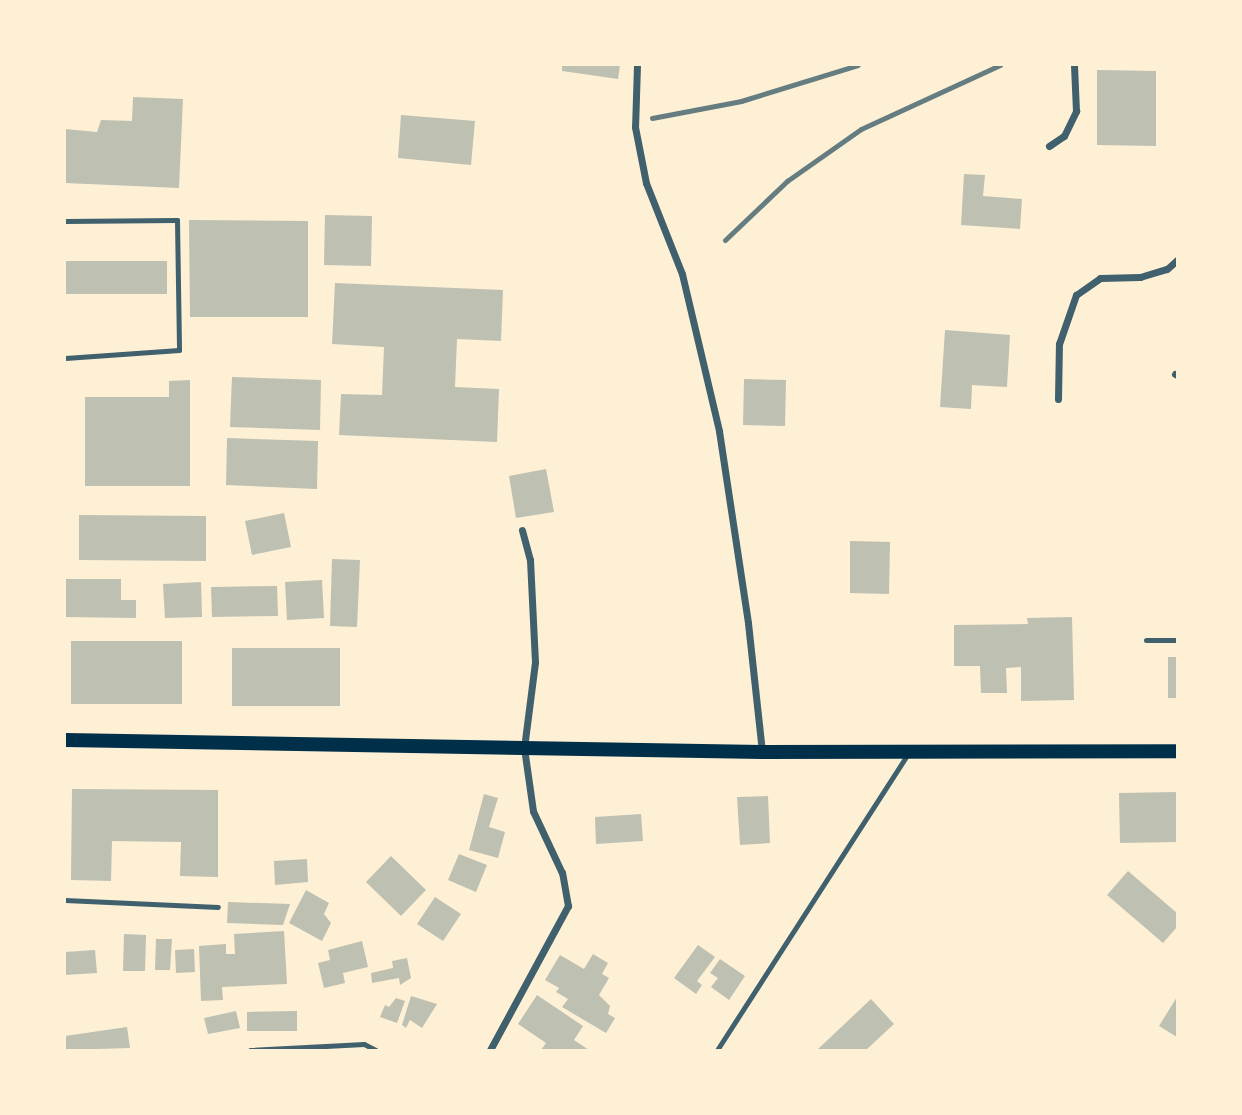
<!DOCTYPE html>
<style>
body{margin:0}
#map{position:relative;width:1242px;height:1115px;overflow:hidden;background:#fdf0d5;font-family:Commissioner,sans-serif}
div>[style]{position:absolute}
.building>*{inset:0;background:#bec0b2}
.service>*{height:5px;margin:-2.5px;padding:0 2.5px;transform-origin:2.5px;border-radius:2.5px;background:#3f606c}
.minor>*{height:7px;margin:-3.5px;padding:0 3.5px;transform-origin:3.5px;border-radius:3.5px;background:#3f606c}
.secondary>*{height:14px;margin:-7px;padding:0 7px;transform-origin:7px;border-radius:7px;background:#003049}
.rail>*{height:5px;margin:-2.5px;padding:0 2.5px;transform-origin:2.5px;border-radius:2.5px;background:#657d81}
span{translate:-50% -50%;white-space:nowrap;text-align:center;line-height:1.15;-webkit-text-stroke:7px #fdf0d5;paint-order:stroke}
.frame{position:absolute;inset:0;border:66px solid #fdf0d5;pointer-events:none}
</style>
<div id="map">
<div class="building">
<div style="clip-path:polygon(562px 65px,620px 65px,618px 79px,562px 71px)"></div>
<div style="clip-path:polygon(1097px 70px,1156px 71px,1156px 146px,1097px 145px)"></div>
<div style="clip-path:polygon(133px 97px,183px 99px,179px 188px,65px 183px,65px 129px,97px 132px,101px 120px,132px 121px)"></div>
<div style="clip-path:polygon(401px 115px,475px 121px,471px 165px,398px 158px)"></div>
<div style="clip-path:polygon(964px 174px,985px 175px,983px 196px,1022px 199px,1020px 229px,961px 225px)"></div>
<div style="clip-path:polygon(325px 215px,372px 216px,371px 266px,324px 265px)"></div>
<div style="clip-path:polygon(189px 220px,308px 221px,308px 317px,190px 317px)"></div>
<div style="clip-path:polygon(65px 261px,167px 261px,167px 294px,65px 294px)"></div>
<div style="clip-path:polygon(335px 283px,503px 290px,501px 341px,457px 339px,455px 387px,499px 389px,497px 442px,339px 435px,341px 394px,382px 395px,384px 347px,332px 344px)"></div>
<div style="clip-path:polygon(945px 330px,1010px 335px,1007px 387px,972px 385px,971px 409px,940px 407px)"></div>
<div style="clip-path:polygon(232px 377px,321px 380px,320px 430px,230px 427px)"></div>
<div style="clip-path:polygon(744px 379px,786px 380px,785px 426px,743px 425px)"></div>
<div style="clip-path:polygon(190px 380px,190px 486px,85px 486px,85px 397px,169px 397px,169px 381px)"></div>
<div style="clip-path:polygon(227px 438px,318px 441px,317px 489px,226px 485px)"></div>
<div style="clip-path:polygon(546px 469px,554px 512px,516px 518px,509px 476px)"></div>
<div style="clip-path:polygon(284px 513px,291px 547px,252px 555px,245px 521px)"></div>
<div style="clip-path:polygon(79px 515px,206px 516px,206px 561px,79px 560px)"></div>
<div style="clip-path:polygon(850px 541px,890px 542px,889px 594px,850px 593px)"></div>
<div style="clip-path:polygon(332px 559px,360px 560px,357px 627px,330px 626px)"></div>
<div style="clip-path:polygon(65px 579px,121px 579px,121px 600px,136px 600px,136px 618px,65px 617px)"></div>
<div style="clip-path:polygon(322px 580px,324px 618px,287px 620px,285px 582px)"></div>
<div style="clip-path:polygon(201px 582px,202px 617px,165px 618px,163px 584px)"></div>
<div style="clip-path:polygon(277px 586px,278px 616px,212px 617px,211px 587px)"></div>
<div style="clip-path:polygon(1072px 617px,1074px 700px,1021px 701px,1021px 667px,1006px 668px,1007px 693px,981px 693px,980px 666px,954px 666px,954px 625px,1028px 624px,1027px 618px)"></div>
<div style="clip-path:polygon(71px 641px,182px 641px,182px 704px,71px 704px)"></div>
<div style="clip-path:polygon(232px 648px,340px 648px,340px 706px,232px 706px)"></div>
<div style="clip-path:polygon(1168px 657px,1177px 657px,1177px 698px,1168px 698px)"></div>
<div style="clip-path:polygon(72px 789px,218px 790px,218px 877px,180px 876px,181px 842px,112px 841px,111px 881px,71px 880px)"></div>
<div style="clip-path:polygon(1177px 792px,1177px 842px,1120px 843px,1119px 793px)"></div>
<div style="clip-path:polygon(484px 794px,498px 798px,489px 827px,505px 832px,498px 858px,469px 850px)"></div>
<div style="clip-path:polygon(768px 796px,770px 843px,740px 845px,737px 797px)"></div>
<div style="clip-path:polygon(641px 814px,643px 841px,596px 844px,595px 817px)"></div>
<div style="clip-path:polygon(459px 854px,487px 865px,476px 892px,448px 880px)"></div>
<div style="clip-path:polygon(391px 856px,426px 890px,401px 916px,366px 882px)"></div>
<div style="clip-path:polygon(307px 859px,308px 882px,275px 885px,274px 861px)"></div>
<div style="clip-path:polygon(1128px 871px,1177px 913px,1177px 927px,1163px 943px,1107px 895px)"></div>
<div style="clip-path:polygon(306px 890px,329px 903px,324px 914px,331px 923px,322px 941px,289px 923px)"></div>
<div style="clip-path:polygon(435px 897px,461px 914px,443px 941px,417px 924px)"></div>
<div style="clip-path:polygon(228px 902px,290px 904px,283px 925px,227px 923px)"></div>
<div style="clip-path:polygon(284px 931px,287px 984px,222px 987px,223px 1000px,201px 1001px,199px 946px,226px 944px,226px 954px,235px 954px,234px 934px)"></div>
<div style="clip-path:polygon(124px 934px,146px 935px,145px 971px,123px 971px)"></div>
<div style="clip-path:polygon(156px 939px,172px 939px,170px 970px,155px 970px)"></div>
<div style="clip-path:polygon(362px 941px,368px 967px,343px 973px,345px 983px,324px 988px,318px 963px,330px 960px,328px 950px)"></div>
<div style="clip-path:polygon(698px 945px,715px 957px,697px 981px,702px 985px,696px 994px,674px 978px)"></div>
<div style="clip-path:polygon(194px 949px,195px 972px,176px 973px,175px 950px)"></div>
<div style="clip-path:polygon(95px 950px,97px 973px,65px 975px,65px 952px)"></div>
<div style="clip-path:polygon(593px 954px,608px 963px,602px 974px,609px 978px,599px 995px,610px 1006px,608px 1014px,615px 1018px,606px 1033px,562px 1007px,568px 999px,556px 992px,559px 988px,545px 980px,560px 955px,584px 969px)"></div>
<div style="clip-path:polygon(407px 958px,411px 978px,400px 985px,399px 978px,372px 983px,371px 973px,393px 968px,392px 961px)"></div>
<div style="clip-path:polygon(720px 959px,745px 976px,729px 1000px,711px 987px,718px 978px,710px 973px)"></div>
<div style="clip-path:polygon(537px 995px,583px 1026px,574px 1040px,589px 1050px,541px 1050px,546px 1043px,518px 1024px)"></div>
<div style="clip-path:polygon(411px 996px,437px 1004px,422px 1028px,410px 1020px,406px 1028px,402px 1025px)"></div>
<div style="clip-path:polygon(1177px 997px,1177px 1037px,1159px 1026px)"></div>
<div style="clip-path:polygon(396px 998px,405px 1001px,397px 1023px,380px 1017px,385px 1005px,389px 1007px)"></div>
<div style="clip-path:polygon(871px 999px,894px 1024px,866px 1050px,817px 1050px)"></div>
<div style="clip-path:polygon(236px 1011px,240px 1028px,208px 1034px,204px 1018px)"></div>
<div style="clip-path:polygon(297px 1011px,297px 1031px,247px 1031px,247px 1012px)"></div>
<div style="clip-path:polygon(127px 1027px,130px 1048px,65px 1050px,65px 1036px)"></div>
</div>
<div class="service">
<div style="left:65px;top:221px;width:112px;rotate:-0.5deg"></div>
<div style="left:177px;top:220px;width:130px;rotate:89.1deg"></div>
<div style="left:179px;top:350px;width:114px;rotate:176deg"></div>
<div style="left:1146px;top:640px;width:31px"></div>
<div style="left:65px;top:900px;width:153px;rotate:2.6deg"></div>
<div style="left:250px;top:1050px;width:114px;rotate:-3deg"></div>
<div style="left:364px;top:1044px;width:13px;rotate:27deg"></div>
<div style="left:717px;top:1050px;width:352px;rotate:-57.2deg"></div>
</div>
<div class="minor">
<div style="left:637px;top:65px;width:62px;rotate:91.8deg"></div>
<div style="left:635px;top:127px;width:57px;rotate:78.9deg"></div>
<div style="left:646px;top:183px;width:98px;rotate:68.4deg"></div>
<div style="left:682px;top:274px;width:161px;rotate:76.7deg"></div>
<div style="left:719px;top:431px;width:194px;rotate:81.4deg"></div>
<div style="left:748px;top:623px;width:130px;rotate:83.8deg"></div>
<div style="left:1049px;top:146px;width:18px;rotate:-34deg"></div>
<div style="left:1064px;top:136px;width:28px;rotate:-64deg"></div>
<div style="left:1076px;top:111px;width:46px;rotate:-92.5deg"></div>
<div style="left:1175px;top:374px;width:2px;rotate:27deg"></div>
<div style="left:1058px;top:399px;width:55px;rotate:-89deg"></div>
<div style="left:1059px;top:344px;width:52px;rotate:-70.9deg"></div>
<div style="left:1076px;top:295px;width:29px;rotate:-35deg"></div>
<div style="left:1100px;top:278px;width:40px;rotate:-1.4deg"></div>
<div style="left:1140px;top:277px;width:28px;rotate:-17deg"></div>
<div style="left:1167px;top:269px;width:13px;rotate:-42deg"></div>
<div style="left:490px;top:1050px;width:164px;rotate:-61.6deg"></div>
<div style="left:568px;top:906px;width:34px;rotate:-100deg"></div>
<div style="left:562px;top:873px;width:68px;rotate:-115.1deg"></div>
<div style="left:533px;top:811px;width:64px;rotate:-98.1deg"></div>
<div style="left:524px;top:748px;width:87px;rotate:-82.7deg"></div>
<div style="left:535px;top:662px;width:102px;rotate:-92.8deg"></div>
<div style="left:530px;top:560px;width:31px;rotate:-105deg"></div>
</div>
<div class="secondary">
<div style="left:65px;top:740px;width:697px;rotate:0.99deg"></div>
<div style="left:762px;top:752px;width:415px;rotate:-0.1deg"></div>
</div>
<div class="rail">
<div style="left:652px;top:118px;width:91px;rotate:-10.8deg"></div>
<div style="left:741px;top:101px;width:122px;rotate:-17.1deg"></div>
<div style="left:725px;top:240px;width:86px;rotate:-43.6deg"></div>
<div style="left:787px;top:181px;width:90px;rotate:-35.1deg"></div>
<div style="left:861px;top:129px;width:153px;rotate:-24.7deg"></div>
</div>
<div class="frame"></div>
</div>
